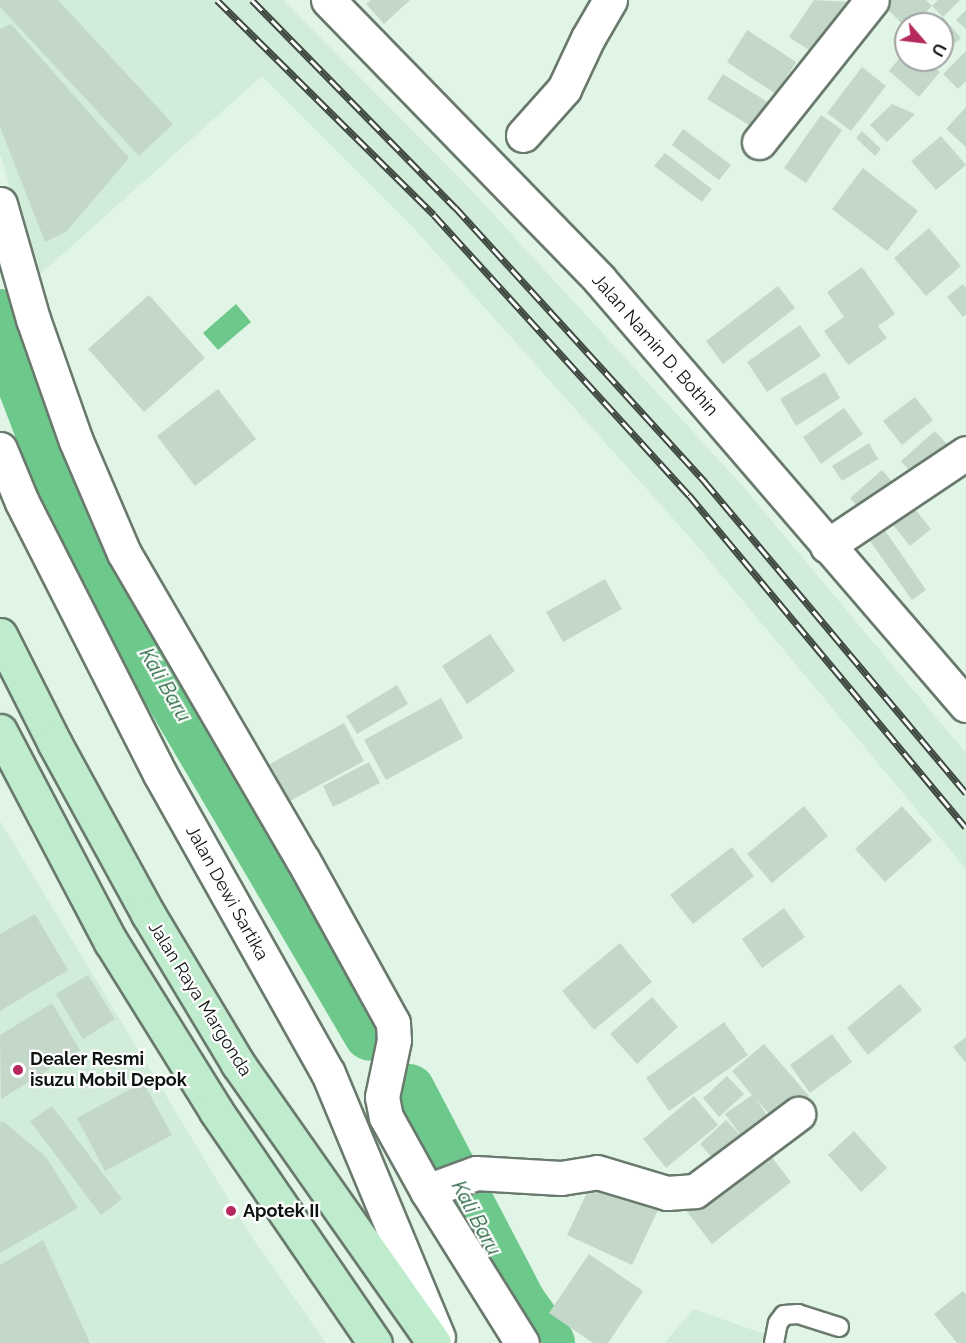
<!DOCTYPE html>
<style>
body{margin:0}
#map{position:relative;width:966px;height:1343px;overflow:hidden;background:#e1f5e6;font-family:Raleway,sans-serif}
div>[style]{position:absolute}
.built>*{inset:0;background:#d1ecd8}
.water>*{inset:0;background:#6dc88b}
.river>*{height:52px;margin:-26px;padding:0 26px;transform-origin:26px;border-radius:26px;background:#6dc88b}
.building>*{inset:0;background:#c4d8c9}
.roads{filter:drop-shadow(2px 0 #697a6d) drop-shadow(-2px 0 #697a6d) drop-shadow(0 2px #697a6d) drop-shadow(0 -2px #697a6d)}
.lane>*{height:18px;margin:-9px;padding:0 9px;transform-origin:9px;border-radius:9px;background:#fff}
.street>*{height:33px;margin:-16.5px;padding:0 16.5px;transform-origin:16.5px;border-radius:16.5px;background:#fff}
.secondary>*{height:33px;margin:-16.5px;padding:0 16.5px;transform-origin:16.5px;border-radius:16.5px;background:#fff}
.primary>*{height:33px;margin:-16.5px;padding:0 16.5px;transform-origin:16.5px;border-radius:16.5px;background:#bfeccd}
.rail>*{height:7px;margin-top:-3.5px;transform-origin:0;background:repeating-linear-gradient(90deg,#fff 0 14px,#3f4942 0 28px);box-sizing:border-box;border-block:2px solid #3f4942}
.dots>*{width:16px;height:16px;translate:-50% -50%;box-sizing:border-box;border:3px solid #fff;border-radius:50%}
span{translate:-50% -50%;white-space:nowrap;text-align:center;line-height:1.15;-webkit-text-stroke:4.5px #fff;paint-order:stroke}
.street-label{font-size:18px;color:#0e1510}
.poi-label{font-size:18px;color:#0e1510;font-weight:700}
.left{translate:0 -50%;text-align:left}
.water-label{font-size:20px;color:#1e5f38;font-style:italic}
.north{position:absolute;left:894px;top:12px;width:60px;height:60px;box-sizing:border-box;background:#fff;border:2px solid #9fa19f;border-radius:50%;rotate:118deg;font-size:16px;font-weight:700;line-height:24px;text-align:center;color:#0e1510}
.north::after{content:'';display:block;margin:auto;width:21px;height:27px;background:#b6295f;clip-path:polygon(50% 0,100% 100%,50% 72%,0 100%)}
</style>
<div id="map">
<div class="built">
<div style="clip-path:polygon(0 0,283px 0,462px 180px,740px 483px,966px 753px,966px 869px,694px 542px,411px 225px,262px 76px,37px 277px,0 154px)"></div>
<div style="clip-path:polygon(0 821px,249px 1233px,326px 1343px,0 1343px)"></div>
<div style="clip-path:polygon(693px 1309px,791px 1343px,665px 1343px)"></div>
</div>
<div class="water">
<div style="clip-path:polygon(236px 304px,251px 322px,218px 350px,203px 333px)"></div>
</div>
<div class="river">
<div style="left:0;top:315px;width:40px;rotate:74deg"></div>
<div style="left:11px;top:353px;width:165px;rotate:69deg"></div>
<div style="left:70px;top:507px;width:131px;rotate:63.2deg"></div>
<div style="left:129px;top:624px;width:476px;rotate:59.6deg"></div>
<div style="left:409px;top:1090px;width:242px;rotate:62.4deg"></div>
<div style="left:521px;top:1304px;width:48px;rotate:54.3deg"></div>
</div>
<div class="building">
<div style="clip-path:polygon(0 0,58px 0,173px 124px,139px 156px,0 7px)"></div>
<div style="clip-path:polygon(371px 0,410px 0,384px 24px,366px 4px)"></div>
<div style="clip-path:polygon(814px 0,850px 2px,815px 54px,789px 37px)"></div>
<div style="clip-path:polygon(879px 0,926px 0,932px 6px,914px 24px,906px 24px,906px 28px)"></div>
<div style="clip-path:polygon(938px 0,960px 0,943px 17px,932px 6px)"></div>
<div style="clip-path:polygon(966px 10px,966px 29px,956px 20px)"></div>
<div style="clip-path:polygon(943px 17px,961px 38px,942px 54px,942px 24px,935px 24px)"></div>
<div style="clip-path:polygon(11px 24px,129px 158px,66px 232px,45px 242px,0 127px,0 29px)"></div>
<div style="clip-path:polygon(747px 30px,796px 62px,776px 94px,727px 62px)"></div>
<div style="clip-path:polygon(906px 50px,906px 60px,925px 60px,940px 72px,919px 97px,889px 71px)"></div>
<div style="clip-path:polygon(966px 51px,966px 81px,958px 89px,943px 74px)"></div>
<div style="clip-path:polygon(862px 67px,886px 86px,851px 131px,827px 113px)"></div>
<div style="clip-path:polygon(723px 74px,771px 104px,755px 129px,707px 99px)"></div>
<div style="clip-path:polygon(892px 104px,915px 114px,887px 142px,870px 125px)"></div>
<div style="clip-path:polygon(966px 107px,966px 147px,946px 129px)"></div>
<div style="clip-path:polygon(821px 115px,842px 130px,806px 183px,784px 168px)"></div>
<div style="clip-path:polygon(683px 129px,731px 165px,719px 180px,672px 145px)"></div>
<div style="clip-path:polygon(862px 131px,881px 149px,875px 156px,856px 138px)"></div>
<div style="clip-path:polygon(941px 136px,966px 165px,936px 190px,911px 161px)"></div>
<div style="clip-path:polygon(665px 153px,712px 189px,702px 202px,654px 166px)"></div>
<div style="clip-path:polygon(863px 168px,918px 211px,887px 251px,832px 209px)"></div>
<div style="clip-path:polygon(929px 228px,961px 266px,926px 296px,894px 258px)"></div>
<div style="clip-path:polygon(862px 267px,895px 314px,878px 326px,887px 338px,848px 365px,824px 331px,844px 317px,827px 292px)"></div>
<div style="clip-path:polygon(963px 284px,966px 288px,966px 314px,963px 317px,947px 297px)"></div>
<div style="clip-path:polygon(778px 286px,795px 308px,723px 364px,706px 341px)"></div>
<div style="clip-path:polygon(149px 295px,205px 358px,144px 412px,88px 349px)"></div>
<div style="clip-path:polygon(800px 325px,821px 356px,767px 392px,747px 362px)"></div>
<div style="clip-path:polygon(825px 372px,840px 398px,796px 426px,780px 399px)"></div>
<div style="clip-path:polygon(218px 389px,256px 439px,195px 486px,157px 436px)"></div>
<div style="clip-path:polygon(915px 397px,933px 420px,902px 445px,883px 421px)"></div>
<div style="clip-path:polygon(844px 408px,863px 434px,821px 464px,803px 437px)"></div>
<div style="clip-path:polygon(935px 431px,953px 451px,918px 481px,901px 461px)"></div>
<div style="clip-path:polygon(869px 443px,878px 459px,842px 481px,832px 466px)"></div>
<div style="clip-path:polygon(882px 470px,896px 486px,864px 514px,850px 498px)"></div>
<div style="clip-path:polygon(906px 498px,931px 529px,910px 546px,885px 515px)"></div>
<div style="clip-path:polygon(875px 516px,926px 590px,912px 600px,860px 527px)"></div>
<div style="clip-path:polygon(605px 579px,622px 609px,563px 642px,546px 612px)"></div>
<div style="clip-path:polygon(490px 634px,515px 671px,467px 704px,442px 666px)"></div>
<div style="clip-path:polygon(397px 685px,408px 704px,357px 734px,346px 716px)"></div>
<div style="clip-path:polygon(441px 698px,463px 738px,386px 780px,364px 740px)"></div>
<div style="clip-path:polygon(344px 723px,364px 761px,290px 801px,270px 764px)"></div>
<div style="clip-path:polygon(369px 762px,380px 783px,333px 807px,323px 786px)"></div>
<div style="clip-path:polygon(804px 806px,828px 836px,772px 883px,747px 854px)"></div>
<div style="clip-path:polygon(902px 806px,932px 840px,885px 882px,855px 849px)"></div>
<div style="clip-path:polygon(732px 847px,754px 876px,693px 924px,670px 895px)"></div>
<div style="clip-path:polygon(784px 908px,805px 937px,762px 968px,742px 939px)"></div>
<div style="clip-path:polygon(35px 914px,68px 970px,0 1011px,0 934px)"></div>
<div style="clip-path:polygon(620px 943px,652px 982px,594px 1030px,562px 991px)"></div>
<div style="clip-path:polygon(88px 975px,115px 1019px,83px 1039px,56px 994px)"></div>
<div style="clip-path:polygon(900px 984px,922px 1010px,868px 1055px,847px 1028px)"></div>
<div style="clip-path:polygon(652px 997px,678px 1027px,637px 1064px,610px 1034px)"></div>
<div style="clip-path:polygon(52px 1003px,80px 1050px,1px 1099px,0 1035px)"></div>
<div style="clip-path:polygon(724px 1022px,748px 1055px,669px 1111px,646px 1078px)"></div>
<div style="clip-path:polygon(832px 1034px,852px 1062px,810px 1093px,790px 1065px)"></div>
<div style="clip-path:polygon(966px 1037px,966px 1063px,953px 1047px)"></div>
<div style="clip-path:polygon(764px 1044px,809px 1096px,777px 1123px,756px 1099px,771px 1121px,718px 1164px,700px 1144px,726px 1120px,743px 1138px,725px 1114px,752px 1095px,732px 1071px)"></div>
<div style="clip-path:polygon(727px 1076px,744px 1094px,719px 1117px,703px 1098px)"></div>
<div style="clip-path:polygon(143px 1082px,172px 1135px,105px 1171px,77px 1118px)"></div>
<div style="clip-path:polygon(694px 1096px,718px 1125px,666px 1168px,643px 1139px)"></div>
<div style="clip-path:polygon(52px 1106px,122px 1199px,101px 1215px,30px 1121px)"></div>
<div style="clip-path:polygon(3px 1121px,46px 1157px,78px 1208px,0 1253px,0 1123px)"></div>
<div style="clip-path:polygon(854px 1131px,887px 1168px,861px 1192px,828px 1155px)"></div>
<div style="clip-path:polygon(763px 1146px,791px 1182px,712px 1244px,684px 1208px)"></div>
<div style="clip-path:polygon(593px 1180px,658px 1210px,632px 1265px,567px 1235px)"></div>
<div style="clip-path:polygon(43px 1240px,90px 1343px,0 1343px,0 1265px)"></div>
<div style="clip-path:polygon(589px 1254px,643px 1291px,608px 1343px,593px 1343px,549px 1313px)"></div>
<div style="clip-path:polygon(963px 1291px,966px 1294px,966px 1343px,957px 1343px,934px 1314px)"></div>
</div>
<div class="roads">
<div class="lane">
<div style="left:774px;top:1343px;width:20px;rotate:-79deg"></div>
<div style="left:778px;top:1323px;width:10px;rotate:-53deg"></div>
<div style="left:784px;top:1315px;width:14px;rotate:-4deg"></div>
<div style="left:798px;top:1314px;width:43px;rotate:17.6deg"></div>
</div>
<div class="street">
<div style="left:523px;top:135px;width:62px;rotate:-48.3deg"></div>
<div style="left:564px;top:89px;width:56px;rotate:-64.8deg"></div>
<div style="left:588px;top:38px;width:44px;rotate:-59.9deg"></div>
<div style="left:759px;top:142px;width:181px;rotate:-51.5deg"></div>
<div style="left:0;top:204px;width:120px;rotate:74deg"></div>
<div style="left:33px;top:319px;width:129px;rotate:70.6deg"></div>
<div style="left:76px;top:441px;width:122px;rotate:66.8deg"></div>
<div style="left:124px;top:553px;width:355px;rotate:59.8deg"></div>
<div style="left:303px;top:860px;width:186px;rotate:61.1deg"></div>
<div style="left:393px;top:1023px;width:17px;rotate:87deg"></div>
<div style="left:394px;top:1040px;width:58px;rotate:101.9deg"></div>
<div style="left:382px;top:1097px;width:20px;rotate:79deg"></div>
<div style="left:386px;top:1117px;width:85px;rotate:61deg"></div>
<div style="left:427px;top:1191px;width:179px;rotate:58deg"></div>
<div style="left:827px;top:546px;width:167px;rotate:-33.8deg"></div>
<div style="left:427px;top:1191px;width:52px;rotate:-20.2deg"></div>
<div style="left:476px;top:1173px;width:85px;rotate:3.4deg"></div>
<div style="left:561px;top:1178px;width:36px;rotate:-9deg"></div>
<div style="left:597px;top:1172px;width:73px;rotate:16.7deg"></div>
<div style="left:667px;top:1193px;width:28px;rotate:-4deg"></div>
<div style="left:695px;top:1191px;width:129px;rotate:-36.8deg"></div>
</div>
<div class="secondary">
<div style="left:328px;top:0;width:390px;rotate:45.8deg"></div>
<div style="left:600px;top:280px;width:561px;rotate:49.27deg"></div>
<div style="left:0;top:449px;width:57px;rotate:67.5deg"></div>
<div style="left:22px;top:502px;width:305px;rotate:63.1deg"></div>
<div style="left:160px;top:774px;width:343px;rotate:60.7deg"></div>
<div style="left:328px;top:1073px;width:286px;rotate:67.4deg"></div>
</div>
<div class="primary">
<div style="left:0;top:635px;width:122px;rotate:63.2deg"></div>
<div style="left:55px;top:744px;width:194px;rotate:61.3deg"></div>
<div style="left:148px;top:914px;width:175px;rotate:59deg"></div>
<div style="left:238px;top:1064px;width:341px;rotate:54.9deg"></div>
<div style="left:0;top:731px;width:238px;rotate:62.3deg"></div>
<div style="left:111px;top:942px;width:199px;rotate:58.1deg"></div>
<div style="left:216px;top:1111px;width:281px;rotate:55.6deg"></div>
</div>
</div>
<div class="rail">
<div style="left:217px;top:0;width:305px;rotate:44.7deg"></div>
<div style="left:434px;top:215px;width:379px;rotate:47.7deg"></div>
<div style="left:689px;top:495px;width:432px;rotate:50.2deg"></div>
<div style="left:252px;top:0;width:290px;rotate:45.6deg"></div>
<div style="left:455px;top:207px;width:372px;rotate:47.7deg"></div>
<div style="left:705px;top:482px;width:406px;rotate:50deg"></div>
</div>
<div class="dots">
<div style="left:18px;top:1070px;background:#b6295f"></div>
<div style="left:231px;top:1211px;background:#b6295f"></div>
</div>
<div class="street-label">
<span style="left:655px;top:345px;rotate:49deg">Jalan Namin D. Bothin</span>
<span style="left:227px;top:893px;rotate:61deg">Jalan Dewi Sartika</span>
<span style="left:200px;top:999px;rotate:58deg">Jalan Raya Margonda</span>
</div>
<div class="poi-label">
<span class="left" style="left:30px;top:1070px">Dealer Resmi<br>isuzu Mobil Depok</span>
<span class="left" style="left:243px;top:1211px">Apotek II</span>
</div>
<div class="water-label">
<span style="left:165px;top:685px;rotate:60deg">Kali Baru</span>
<span style="left:476px;top:1218px;rotate:62deg">Kali Baru</span>
</div>
<div class="north">U</div>
</div>
